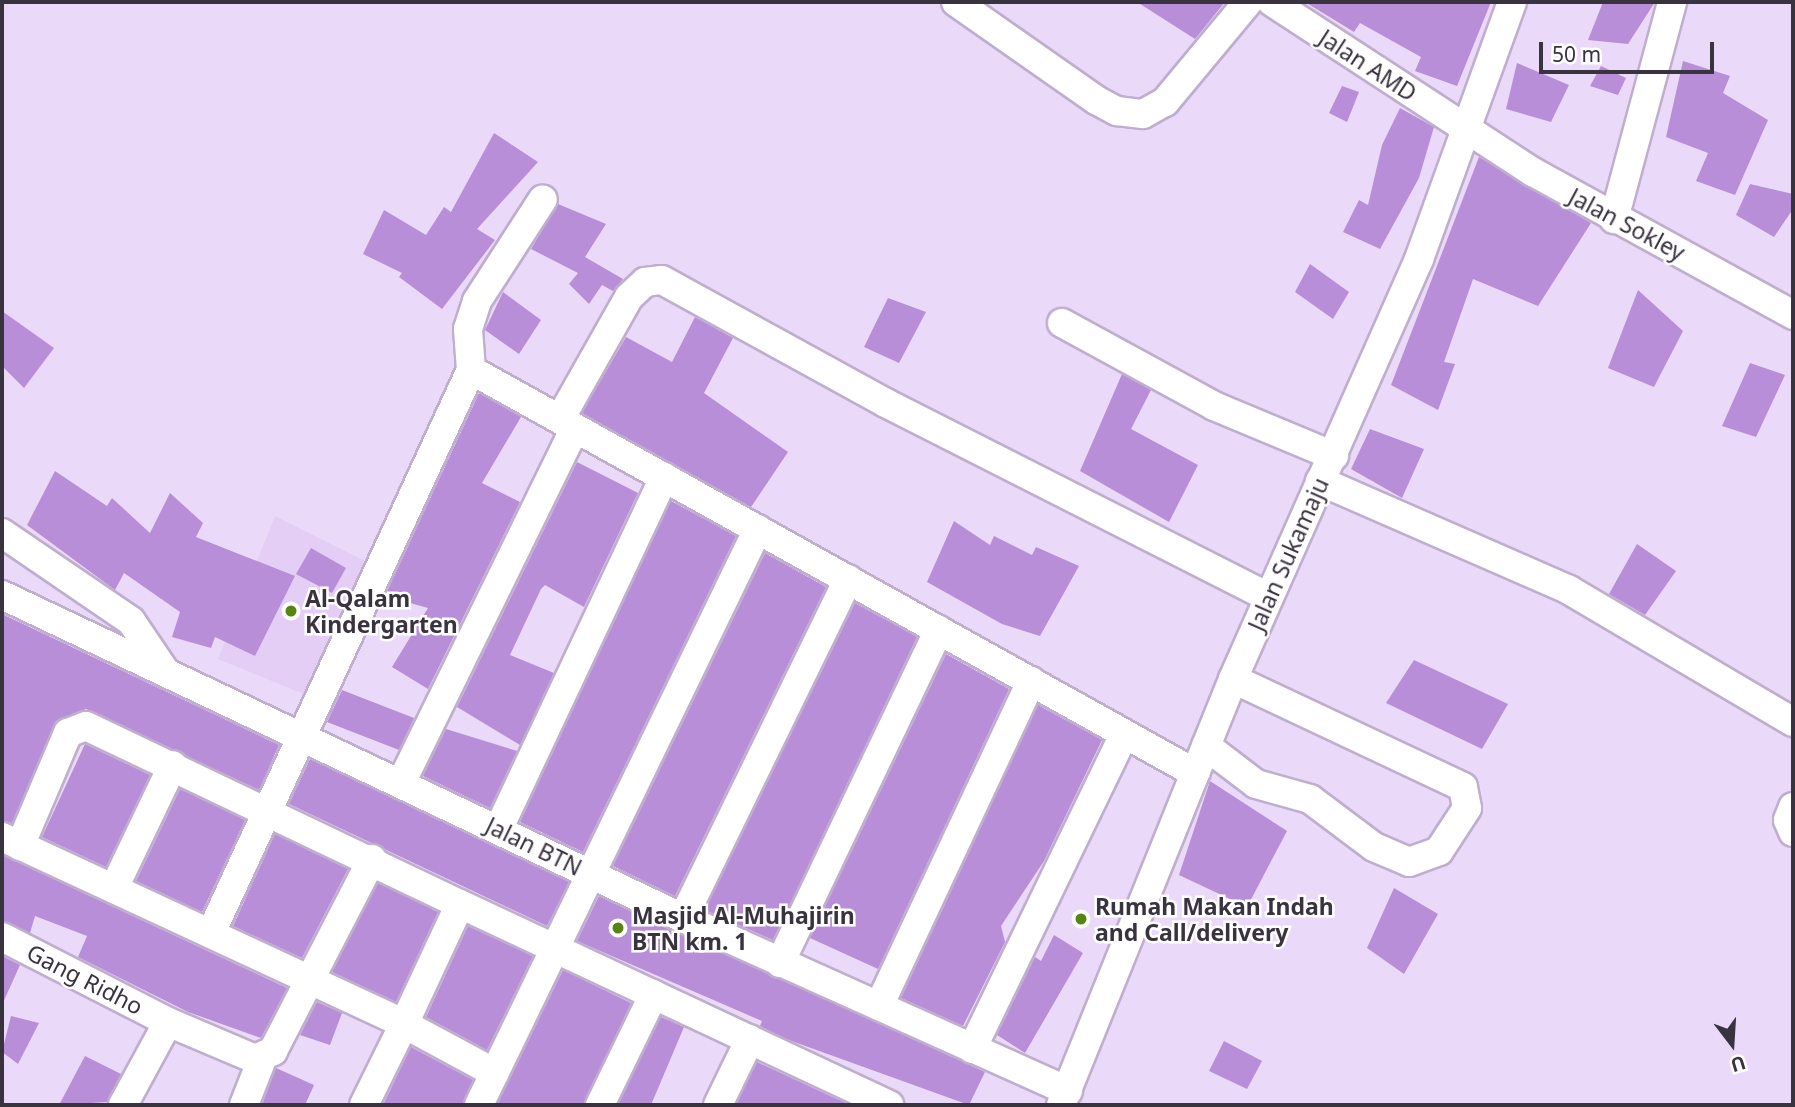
<!DOCTYPE html>
<style>
body{margin:0}
#map{position:relative;width:1795px;height:1107px;overflow:hidden;background:#ebd9f9;font-family:"Noto Sans",sans-serif}
div>[style]{position:absolute}
.built>*{inset:0;background:#e4cef5}
.building>*{inset:0;background:#b98ed8}
.roads{filter:drop-shadow(2px 0 #bfaecd) drop-shadow(-2px 0 #bfaecd) drop-shadow(0 2px #bfaecd) drop-shadow(0 -2px #bfaecd)}
.street>*{height:28px;margin:-14px;padding:0 14px;transform-origin:14px;border-radius:14px;background:#fff}
.dots>*{width:19px;height:19px;translate:-50% -50%;box-sizing:border-box;border:4px solid #fff;border-radius:50%}
span{translate:-50% -50%;white-space:nowrap;text-align:center;line-height:1.15;-webkit-text-stroke:5px #fff;paint-order:stroke}
.street-label{font-size:23px;color:#39323f}
.poi-label{font-size:23px;color:#39323f;font-weight:700}
.left{translate:0 -50%;text-align:left}
.frame{position:absolute;inset:0;border:4px solid #39323f;pointer-events:none}
.north{position:absolute;left:1697px;top:1009px;width:70px;height:70px;-webkit-text-stroke:5px #fff;paint-order:stroke;rotate:163deg;font-size:19px;font-weight:700;line-height:28px;text-align:center;color:#39323f}
.north::after{content:'';display:block;margin:auto;width:24px;height:32px;background:#39323f;clip-path:polygon(50% 0,100% 100%,50% 72%,0 100%)}
.scale{position:absolute;left:1539px;top:42px;width:175px;height:32px;box-sizing:border-box;border:4px solid #39323f;border-top:0;padding-left:9px;font-size:21px;line-height:24px;white-space:nowrap;color:#39323f;-webkit-text-stroke:5px #fff;paint-order:stroke}
</style>
<div id="map">
<div class="built">
<div style="clip-path:polygon(275px 516px,367px 562px,306px 695px,218px 659px)"></div>
</div>
<div class="building">
<div style="clip-path:polygon(1137px 2px,1225px 2px,1195px 39px)"></div>
<div style="clip-path:polygon(1305px 2px,1491px 2px,1457px 86px,1415px 71px,1421px 57px,1360px 23px,1354px 32px)"></div>
<div style="clip-path:polygon(1603px 2px,1655px 2px,1628px 44px,1588px 40px)"></div>
<div style="clip-path:polygon(1683px 61px,1730px 76px,1723px 93px,1768px 120px,1735px 195px,1696px 181px,1708px 153px,1666px 137px)"></div>
<div style="clip-path:polygon(1517px 63px,1569px 85px,1551px 122px,1506px 109px)"></div>
<div style="clip-path:polygon(1601px 66px,1626px 78px,1618px 95px,1590px 86px)"></div>
<div style="clip-path:polygon(1342px 86px,1359px 92px,1347px 122px,1329px 113px)"></div>
<div style="clip-path:polygon(1400px 108px,1434px 127px,1419px 178px,1380px 249px,1343px 232px,1359px 200px,1368px 205px,1382px 145px)"></div>
<div style="clip-path:polygon(494px 133px,538px 162px,477px 229px,495px 240px,442px 309px,399px 277px,402px 273px,363px 254px,384px 210px,426px 235px,444px 207px,451px 212px)"></div>
<div style="clip-path:polygon(1479px 157px,1591px 223px,1538px 306px,1473px 279px,1444px 362px,1455px 364px,1438px 410px,1391px 385px)"></div>
<div style="clip-path:polygon(1750px 184px,1793px 194px,1793px 209px,1774px 237px,1736px 215px)"></div>
<div style="clip-path:polygon(558px 204px,606px 224px,585px 257px,623px 279px,613px 291px,602px 285px,589px 304px,569px 284px,578px 273px,531px 249px)"></div>
<div style="clip-path:polygon(1310px 264px,1349px 292px,1333px 319px,1295px 292px)"></div>
<div style="clip-path:polygon(1638px 290px,1683px 331px,1654px 387px,1608px 368px)"></div>
<div style="clip-path:polygon(503px 292px,541px 320px,519px 354px,485px 330px)"></div>
<div style="clip-path:polygon(888px 298px,926px 312px,899px 363px,864px 347px)"></div>
<div style="clip-path:polygon(2px 311px,54px 348px,24px 388px,2px 366px)"></div>
<div style="clip-path:polygon(695px 317px,733px 338px,704px 393px,788px 452px,751px 507px,582px 413px,626px 337px,672px 362px)"></div>
<div style="clip-path:polygon(1750px 363px,1785px 375px,1756px 437px,1722px 426px)"></div>
<div style="clip-path:polygon(1122px 374px,1151px 390px,1131px 429px,1198px 465px,1169px 522px,1080px 471px)"></div>
<div style="clip-path:polygon(479px 393px,521px 417px,482px 483px,520px 502px,428px 689px,392px 667px,428px 608px,385px 596px)"></div>
<div style="clip-path:polygon(1370px 429px,1424px 449px,1402px 498px,1351px 469px)"></div>
<div style="clip-path:polygon(577px 462px,638px 493px,584px 607px,545px 585px,541px 589px,510px 655px,554px 673px,520px 745px,457px 707px)"></div>
<div style="clip-path:polygon(55px 471px,107px 506px,112px 498px,150px 533px,170px 493px,203px 523px,196px 537px,295px 576px,255px 656px,215px 637px,211px 648px,172px 637px,180px 612px,124px 573px,115px 590px,27px 525px)"></div>
<div style="clip-path:polygon(671px 501px,736px 536px,583px 852px,520px 822px)"></div>
<div style="clip-path:polygon(954px 521px,990px 545px,994px 536px,1032px 555px,1036px 547px,1079px 566px,1040px 636px,1002px 624px,927px 582px)"></div>
<div style="clip-path:polygon(1637px 544px,1676px 571px,1645px 615px,1609px 594px)"></div>
<div style="clip-path:polygon(311px 548px,346px 568px,332px 593px,296px 574px)"></div>
<div style="clip-path:polygon(765px 553px,826px 587px,675px 896px,613px 866px)"></div>
<div style="clip-path:polygon(855px 603px,917px 637px,773px 940px,705px 910px)"></div>
<div style="clip-path:polygon(2px 614px,279px 745px,259px 790px,86px 709px,56px 721px,12px 823px,2px 821px)"></div>
<div style="clip-path:polygon(946px 654px,1009px 689px,878px 969px,810px 938px)"></div>
<div style="clip-path:polygon(1414px 660px,1508px 704px,1482px 749px,1386px 703px)"></div>
<div style="clip-path:polygon(342px 690px,414px 718px,399px 750px,327px 722px)"></div>
<div style="clip-path:polygon(1038px 705px,1102px 740px,1044px 861px,1001px 926px,1005px 942px,963px 1026px,901px 998px)"></div>
<div style="clip-path:polygon(446px 729px,517px 751px,490px 808px,423px 776px)"></div>
<div style="clip-path:polygon(85px 744px,150px 775px,106px 867px,42px 837px)"></div>
<div style="clip-path:polygon(310px 759px,569px 882px,547px 926px,289px 804px)"></div>
<div style="clip-path:polygon(1210px 781px,1287px 831px,1247px 907px,1179px 875px)"></div>
<div style="clip-path:polygon(180px 789px,245px 820px,202px 912px,136px 881px)"></div>
<div style="clip-path:polygon(275px 834px,348px 869px,302px 958px,233px 926px)"></div>
<div style="clip-path:polygon(2px 855px,287px 988px,261px 1038px,188px 1012px,78px 957px,87px 936px,35px 916px,30px 933px,2px 920px)"></div>
<div style="clip-path:polygon(378px 883px,438px 912px,396px 1002px,332px 972px)"></div>
<div style="clip-path:polygon(1394px 888px,1438px 914px,1404px 974px,1367px 948px)"></div>
<div style="clip-path:polygon(599px 896px,985px 1072px,969px 1105px,786px 1039px,760px 1026px,762px 1021px,577px 941px)"></div>
<div style="clip-path:polygon(468px 926px,533px 956px,487px 1050px,426px 1017px)"></div>
<div style="clip-path:polygon(1054px 935px,1083px 953px,1025px 1053px,997px 1035px,1035px 957px,1041px 961px)"></div>
<div style="clip-path:polygon(2px 956px,20px 965px,2px 1005px)"></div>
<div style="clip-path:polygon(563px 970px,631px 1003px,584px 1105px,497px 1105px)"></div>
<div style="clip-path:polygon(317px 1002px,342px 1013px,330px 1045px,300px 1035px)"></div>
<div style="clip-path:polygon(11px 1016px,39px 1023px,18px 1064px,2px 1052px)"></div>
<div style="clip-path:polygon(661px 1017px,684px 1027px,651px 1105px,618px 1105px)"></div>
<div style="clip-path:polygon(1224px 1041px,1262px 1061px,1247px 1089px,1209px 1071px)"></div>
<div style="clip-path:polygon(411px 1047px,473px 1080px,463px 1105px,383px 1105px)"></div>
<div style="clip-path:polygon(85px 1056px,121px 1074px,107px 1102px,59px 1105px)"></div>
<div style="clip-path:polygon(757px 1062px,850px 1105px,736px 1105px)"></div>
<div style="clip-path:polygon(276px 1068px,314px 1085px,305px 1105px,262px 1105px)"></div>
</div>
<div class="roads">
<div class="street">
<div style="left:956px;top:2px;width:171px;rotate:35deg"></div>
<div style="left:1096px;top:100px;width:24px;rotate:28deg"></div>
<div style="left:1117px;top:111px;width:26px;rotate:7deg"></div>
<div style="left:1143px;top:114px;width:25px;rotate:-29deg"></div>
<div style="left:1165px;top:102px;width:130px;rotate:-50.3deg"></div>
<div style="left:1272px;top:2px;width:311px;rotate:33.1deg"></div>
<div style="left:1533px;top:172px;width:297px;rotate:28.8deg"></div>
<div style="left:1614px;top:219px;width:225px;rotate:-75deg"></div>
<div style="left:1062px;top:323px;width:173px;rotate:28.6deg"></div>
<div style="left:1214px;top:406px;width:130px;rotate:22.6deg"></div>
<div style="left:471px;top:370px;width:41px;rotate:-94.2deg"></div>
<div style="left:468px;top:329px;width:29px;rotate:-72deg"></div>
<div style="left:477px;top:301px;width:121px;rotate:-57.1deg"></div>
<div style="left:560px;top:419px;width:140px;rotate:-60.5deg"></div>
<div style="left:629px;top:297px;width:22px;rotate:-43deg"></div>
<div style="left:645px;top:282px;width:17px;rotate:-7deg"></div>
<div style="left:662px;top:280px;width:256px;rotate:28.8deg"></div>
<div style="left:886px;top:403px;width:428px;rotate:26.9deg"></div>
<div style="left:1320px;top:481px;width:272px;rotate:23.6deg"></div>
<div style="left:1569px;top:590px;width:260px;rotate:30.5deg"></div>
<div style="left:2px;top:533px;width:156px;rotate:34.3deg"></div>
<div style="left:131px;top:621px;width:59px;rotate:56deg"></div>
<div style="left:2px;top:595px;width:754px;rotate:25.38deg"></div>
<div style="left:683px;top:918px;width:422px;rotate:24.2deg"></div>
<div style="left:1206px;top:746px;width:63px;rotate:37.2deg"></div>
<div style="left:1256px;top:784px;width:56px;rotate:15.5deg"></div>
<div style="left:1310px;top:799px;width:80px;rotate:36.9deg"></div>
<div style="left:1374px;top:847px;width:38px;rotate:23deg"></div>
<div style="left:1409px;top:862px;width:32px;rotate:-20deg"></div>
<div style="left:1439px;top:851px;width:51px;rotate:-56.9deg"></div>
<div style="left:1467px;top:808px;width:21px;rotate:-101deg"></div>
<div style="left:1463px;top:787px;width:254px;rotate:-154.8deg"></div>
<div style="left:402px;top:781px;width:393px;rotate:-63.9deg"></div>
<div style="left:1793px;top:807px;width:14px;rotate:111deg"></div>
<div style="left:1788px;top:820px;width:13px;rotate:67deg"></div>
<div style="left:499px;top:828px;width:388px;rotate:-64.8deg"></div>
<div style="left:2px;top:837px;width:443px;rotate:24.9deg"></div>
<div style="left:404px;top:1024px;width:132px;rotate:-65deg"></div>
<div style="left:460px;top:904px;width:474px;rotate:25.1deg"></div>
<div style="left:20px;top:846px;width:123px;rotate:-67deg"></div>
<div style="left:68px;top:733px;width:19px;rotate:-21deg"></div>
<div style="left:86px;top:726px;width:414px;rotate:25.5deg"></div>
<div style="left:114px;top:888px;width:136px;rotate:-64.4deg"></div>
<div style="left:683px;top:918px;width:377px;rotate:-64deg"></div>
<div style="left:211px;top:933px;width:620px;rotate:-65.21deg"></div>
<div style="left:471px;top:370px;width:829px;rotate:29.1deg"></div>
<div style="left:2px;top:937px;width:186px;rotate:27.1deg"></div>
<div style="left:780px;top:963px;width:369px;rotate:-64.5deg"></div>
<div style="left:879px;top:1006px;width:359px;rotate:-64.9deg"></div>
<div style="left:972px;top:1049px;width:348px;rotate:-64.2deg"></div>
<div style="left:123px;top:1105px;width:94px;rotate:-61.5deg"></div>
<div style="left:168px;top:1022px;width:95px;rotate:23deg"></div>
<div style="left:255px;top:1059px;width:20px;rotate:-24deg"></div>
<div style="left:273px;top:1051px;width:216px;rotate:-62.7deg"></div>
<div style="left:244px;top:1105px;width:49px;rotate:-68.6deg"></div>
<div style="left:364px;top:1105px;width:90px;rotate:-63.7deg"></div>
<div style="left:404px;top:1024px;width:103px;rotate:28.3deg"></div>
<div style="left:479px;top:1105px;width:640px;rotate:-64.16deg"></div>
<div style="left:600px;top:1105px;width:123px;rotate:-64.1deg"></div>
<div style="left:718px;top:1105px;width:73px;rotate:-64.1deg"></div>
<div style="left:1061px;top:1105px;width:459px;rotate:-68deg"></div>
<div style="left:1233px;top:679px;width:459px;rotate:-66.1deg"></div>
<div style="left:1419px;top:259px;width:273px;rotate:-70.1deg"></div>
</div>
</div>
<div class="dots">
<div style="left:291px;top:611px;background:#578514"></div>
<div style="left:1081px;top:919px;background:#578514"></div>
<div style="left:618px;top:928px;background:#578514"></div>
</div>
<div class="street-label">
<span style="left:1368px;top:65px;rotate:33deg">Jalan AMD</span>
<span style="left:1627px;top:224px;rotate:28deg">Jalan Sokley</span>
<span style="left:1288px;top:554px;rotate:-66deg">Jalan Sukamaju</span>
<span style="left:534px;top:846px;rotate:26deg">Jalan BTN</span>
<span style="left:85px;top:979px;rotate:27deg">Gang Ridho</span>
</div>
<div class="poi-label">
<span class="left" style="left:305px;top:611px">Al-Qalam<br>Kindergarten</span>
<span class="left" style="left:1095px;top:919px">Rumah Makan Indah<br>and Call/delivery</span>
<span class="left" style="left:632px;top:928px">Masjid Al-Muhajirin<br>BTN km. 1</span>
</div>
<div class="frame"></div>
<div class="north">U</div>
<div class="scale">50 m</div>
</div>
